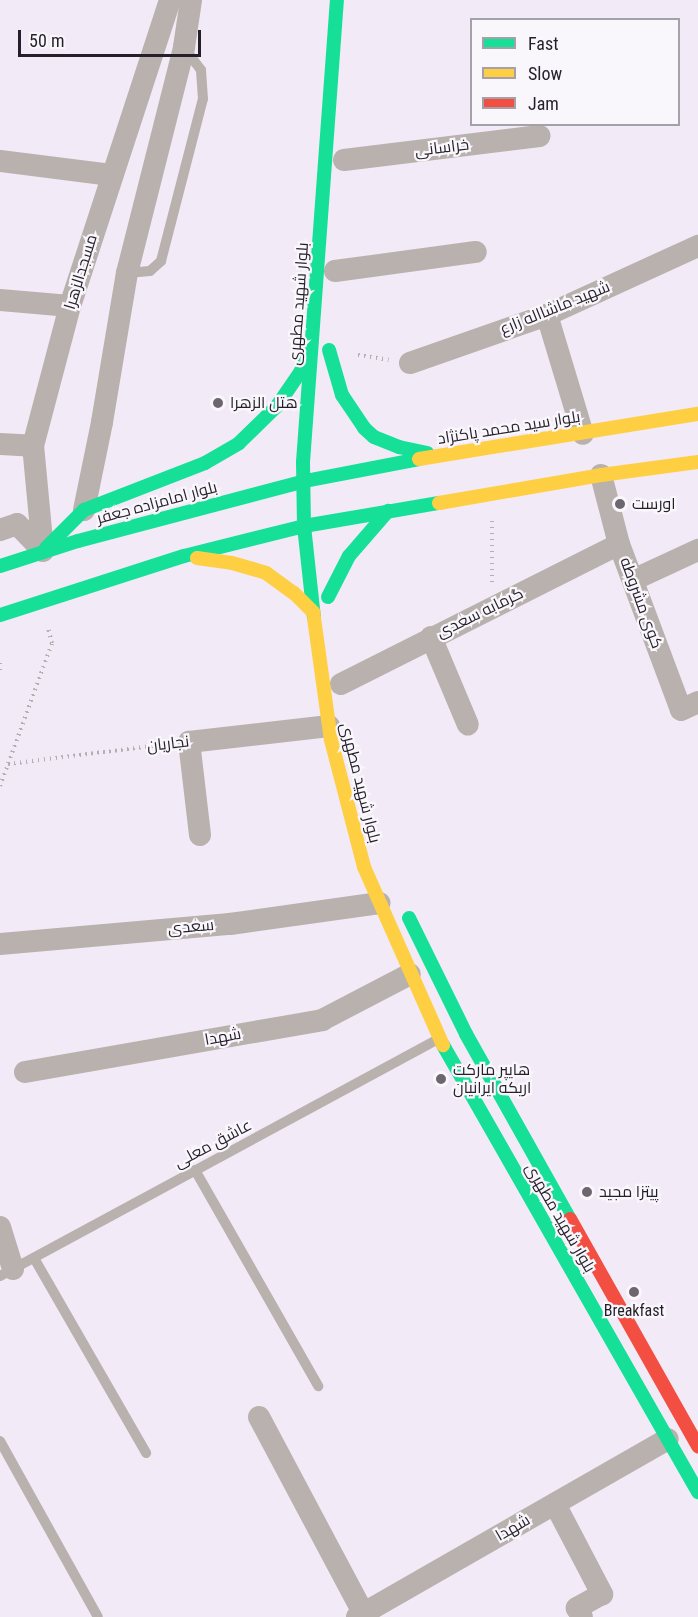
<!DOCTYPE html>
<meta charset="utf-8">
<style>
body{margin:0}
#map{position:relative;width:698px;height:1617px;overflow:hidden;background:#f2eaf6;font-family:"Roboto Condensed",Cairo,sans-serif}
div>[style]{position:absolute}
.path>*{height:4px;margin-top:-2px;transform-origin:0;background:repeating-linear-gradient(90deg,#b6afb0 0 1.5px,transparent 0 6px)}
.lane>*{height:10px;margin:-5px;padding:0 5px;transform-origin:5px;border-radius:5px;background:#b8b1ad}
.street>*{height:22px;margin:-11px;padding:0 11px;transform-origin:11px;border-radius:11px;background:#b8b1ad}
.fast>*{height:14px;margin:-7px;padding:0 7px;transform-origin:7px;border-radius:7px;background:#16e098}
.slow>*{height:14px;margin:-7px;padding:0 7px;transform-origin:7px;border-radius:7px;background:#ffcf43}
.jam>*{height:14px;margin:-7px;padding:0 7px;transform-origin:7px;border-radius:7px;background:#f24e42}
.dots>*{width:16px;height:16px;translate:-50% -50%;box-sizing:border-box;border:3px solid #faf7fc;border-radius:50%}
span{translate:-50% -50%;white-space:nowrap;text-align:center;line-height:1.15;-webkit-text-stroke:4.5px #faf7fc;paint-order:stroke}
.street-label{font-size:16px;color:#251f29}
.poi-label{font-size:16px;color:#251f29}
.left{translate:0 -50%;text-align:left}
.legend{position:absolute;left:470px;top:18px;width:210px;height:108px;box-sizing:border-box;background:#faf7fc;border:2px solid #a5a1a8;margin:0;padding:8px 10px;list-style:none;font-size:18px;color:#251f29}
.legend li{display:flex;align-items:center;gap:12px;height:30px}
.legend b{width:30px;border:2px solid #a5a1a8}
.scale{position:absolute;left:18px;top:30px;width:183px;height:27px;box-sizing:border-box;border:3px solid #251f29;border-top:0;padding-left:8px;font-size:18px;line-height:21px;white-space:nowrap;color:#251f29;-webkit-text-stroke:4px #faf7fc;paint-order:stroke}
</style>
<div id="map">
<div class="path">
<div style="left:358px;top:355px;width:31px;rotate:9deg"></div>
<div style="left:492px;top:582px;width:62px;rotate:-90deg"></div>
<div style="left:0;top:663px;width:8px;rotate:90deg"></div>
<div style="left:8px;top:764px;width:161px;rotate:-7.1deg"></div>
<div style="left:0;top:786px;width:152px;rotate:-70deg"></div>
<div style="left:52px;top:643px;width:16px;rotate:-105deg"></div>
</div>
<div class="lane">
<div style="left:127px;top:273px;width:23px;rotate:-5deg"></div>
<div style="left:150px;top:271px;width:15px;rotate:-42deg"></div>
<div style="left:161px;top:261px;width:167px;rotate:-75.5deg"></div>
<div style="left:203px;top:99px;width:29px;rotate:-94deg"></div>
<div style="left:201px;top:70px;width:26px;rotate:-127deg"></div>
<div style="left:195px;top:1170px;width:249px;rotate:60.3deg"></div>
<div style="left:34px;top:1258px;width:225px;rotate:60.1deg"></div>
<div style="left:0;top:1276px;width:498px;rotate:-28.4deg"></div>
<div style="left:0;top:1441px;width:201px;rotate:60.9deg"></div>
</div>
<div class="street">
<div style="left:344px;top:160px;width:197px;rotate:-7deg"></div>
<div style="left:0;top:161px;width:112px;rotate:7.2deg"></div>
<div style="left:335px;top:271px;width:142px;rotate:-7.7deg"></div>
<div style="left:0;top:300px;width:70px;rotate:4.9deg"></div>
<div style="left:547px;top:315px;width:124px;rotate:73.2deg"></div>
<div style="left:410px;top:363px;width:145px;rotate:-19.3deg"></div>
<div style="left:547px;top:315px;width:166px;rotate:-24.6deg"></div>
<div style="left:0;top:444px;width:33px;rotate:3deg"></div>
<div style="left:601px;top:475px;width:71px;rotate:75.4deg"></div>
<div style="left:619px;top:544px;width:177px;rotate:69.5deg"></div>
<div style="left:681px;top:710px;width:19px;rotate:-25deg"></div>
<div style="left:84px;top:510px;width:90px;rotate:-78.4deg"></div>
<div style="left:102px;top:422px;width:151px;rotate:-80.5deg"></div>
<div style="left:127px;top:273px;width:233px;rotate:-75.8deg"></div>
<div style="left:184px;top:47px;width:48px;rotate:-81.5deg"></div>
<div style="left:0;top:530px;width:18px;rotate:-19deg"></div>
<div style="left:17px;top:524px;width:37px;rotate:46deg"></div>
<div style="left:43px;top:551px;width:105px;rotate:-95.4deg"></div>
<div style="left:33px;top:446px;width:145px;rotate:-75.2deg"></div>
<div style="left:70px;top:306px;width:322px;rotate:-71.9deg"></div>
<div style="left:633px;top:580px;width:72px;rotate:-24.8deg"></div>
<div style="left:431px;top:637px;width:95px;rotate:67.2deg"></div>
<div style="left:341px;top:684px;width:311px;rotate:-26.7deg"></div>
<div style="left:200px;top:835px;width:94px;rotate:-96.7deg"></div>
<div style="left:189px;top:742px;width:141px;rotate:-6.5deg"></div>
<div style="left:0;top:944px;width:231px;rotate:-5deg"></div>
<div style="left:230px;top:924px;width:151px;rotate:-8deg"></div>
<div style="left:25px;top:1072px;width:302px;rotate:-9.9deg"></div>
<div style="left:322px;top:1020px;width:99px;rotate:-27.6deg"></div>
<div style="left:0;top:1227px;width:44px;rotate:72.8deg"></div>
<div style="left:259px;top:1417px;width:222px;rotate:62deg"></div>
<div style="left:555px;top:1504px;width:102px;rotate:62.4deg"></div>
<div style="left:602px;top:1594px;width:29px;rotate:151deg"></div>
<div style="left:577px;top:1608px;width:10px;rotate:61deg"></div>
<div style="left:357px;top:1617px;width:358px;rotate:-29.8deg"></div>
</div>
<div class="fast">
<div style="left:329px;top:350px;width:47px;rotate:73.9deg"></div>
<div style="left:342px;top:395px;width:40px;rotate:56deg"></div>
<div style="left:364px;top:428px;width:13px;rotate:42deg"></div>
<div style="left:374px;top:437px;width:27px;rotate:22deg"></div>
<div style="left:399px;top:447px;width:29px;rotate:12deg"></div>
<div style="left:46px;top:548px;width:54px;rotate:-45deg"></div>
<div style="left:84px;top:510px;width:130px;rotate:-21.2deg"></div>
<div style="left:205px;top:463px;width:39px;rotate:-30deg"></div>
<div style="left:239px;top:443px;width:53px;rotate:-44.2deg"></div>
<div style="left:277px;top:406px;width:42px;rotate:-55.6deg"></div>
<div style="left:301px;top:371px;width:19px;rotate:-72deg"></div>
<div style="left:0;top:566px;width:82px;rotate:-17.8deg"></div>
<div style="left:78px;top:541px;width:235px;rotate:-14.8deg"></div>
<div style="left:305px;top:481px;width:116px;rotate:-10.9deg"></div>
<div style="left:328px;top:597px;width:46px;rotate:-62.9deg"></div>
<div style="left:349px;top:556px;width:60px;rotate:-49.1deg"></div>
<div style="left:0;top:615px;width:193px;rotate:-17.8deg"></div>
<div style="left:184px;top:556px;width:124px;rotate:-14deg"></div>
<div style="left:304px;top:526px;width:137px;rotate:-9.7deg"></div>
<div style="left:314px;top:618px;width:93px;rotate:-96.2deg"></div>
<div style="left:304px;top:526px;width:64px;rotate:-90.9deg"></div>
<div style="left:303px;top:462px;width:463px;rotate:-85.8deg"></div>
<div style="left:409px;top:918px;width:129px;rotate:63.8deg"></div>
<div style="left:466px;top:1034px;width:212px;rotate:60.7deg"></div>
<div style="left:443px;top:1045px;width:515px;rotate:60.3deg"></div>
</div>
<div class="slow">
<div style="left:419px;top:459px;width:283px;rotate:-9.2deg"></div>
<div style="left:439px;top:503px;width:164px;rotate:-9.8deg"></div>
<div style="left:601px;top:475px;width:98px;rotate:-7.6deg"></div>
<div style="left:197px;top:558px;width:35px;rotate:8deg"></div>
<div style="left:232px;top:563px;width:35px;rotate:16deg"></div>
<div style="left:266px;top:573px;width:34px;rotate:36deg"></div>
<div style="left:294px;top:593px;width:28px;rotate:45deg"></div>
<div style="left:314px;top:618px;width:123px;rotate:82.1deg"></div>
<div style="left:331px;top:740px;width:131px;rotate:75.4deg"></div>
<div style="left:364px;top:867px;width:195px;rotate:66.1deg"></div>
</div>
<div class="jam">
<div style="left:570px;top:1219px;width:261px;rotate:60.6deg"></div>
</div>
<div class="dots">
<div style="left:218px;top:403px;background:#6d6671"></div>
<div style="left:620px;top:504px;background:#6d6671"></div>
<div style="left:441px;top:1079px;background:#6d6671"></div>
<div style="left:587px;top:1192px;background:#6d6671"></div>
<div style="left:634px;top:1292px;background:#6d6671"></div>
</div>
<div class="street-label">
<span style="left:442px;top:148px;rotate:-7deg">خراسانی</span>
<span style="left:81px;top:272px;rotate:-73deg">مسجدالزهرا</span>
<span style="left:299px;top:304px;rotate:-86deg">بلوار شهید مطهری</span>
<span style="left:555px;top:308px;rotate:-22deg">شهید ماشااله زارع</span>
<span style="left:509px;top:428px;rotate:-9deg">بلوار سید محمد پاکنژاد</span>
<span style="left:157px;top:503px;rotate:-15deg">بلوار امامزاده جعفر</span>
<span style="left:641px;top:603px;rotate:70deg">کوی مشروطه</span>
<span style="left:480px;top:613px;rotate:-26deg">گرمابه سعدی</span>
<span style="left:168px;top:744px;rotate:-7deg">نجاریان</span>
<span style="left:360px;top:783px;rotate:76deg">بلوار شهید مطهری</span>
<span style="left:191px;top:927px;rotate:-5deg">سعدی</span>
<span style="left:223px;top:1037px;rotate:-10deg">شهدا</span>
<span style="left:213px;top:1144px;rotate:-28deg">عاشق معلی</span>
<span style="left:560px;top:1218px;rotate:60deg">بلوار شهید مطهری</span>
<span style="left:513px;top:1528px;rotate:-30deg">شهدا</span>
</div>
<div class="poi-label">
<span class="left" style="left:230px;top:403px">هتل الزهرا</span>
<span class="left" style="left:632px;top:504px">اورست</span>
<span class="left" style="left:453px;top:1079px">هایپر مارکت<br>اریکه ایرانیان</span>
<span class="left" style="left:599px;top:1192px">پیتزا مجید</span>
<span style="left:634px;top:1311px">Breakfast</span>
</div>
<ul class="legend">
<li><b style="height:8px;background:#16e098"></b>Fast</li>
<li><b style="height:8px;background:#ffcf43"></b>Slow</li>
<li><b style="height:8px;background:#f24e42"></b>Jam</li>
</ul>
<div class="scale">50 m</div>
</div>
